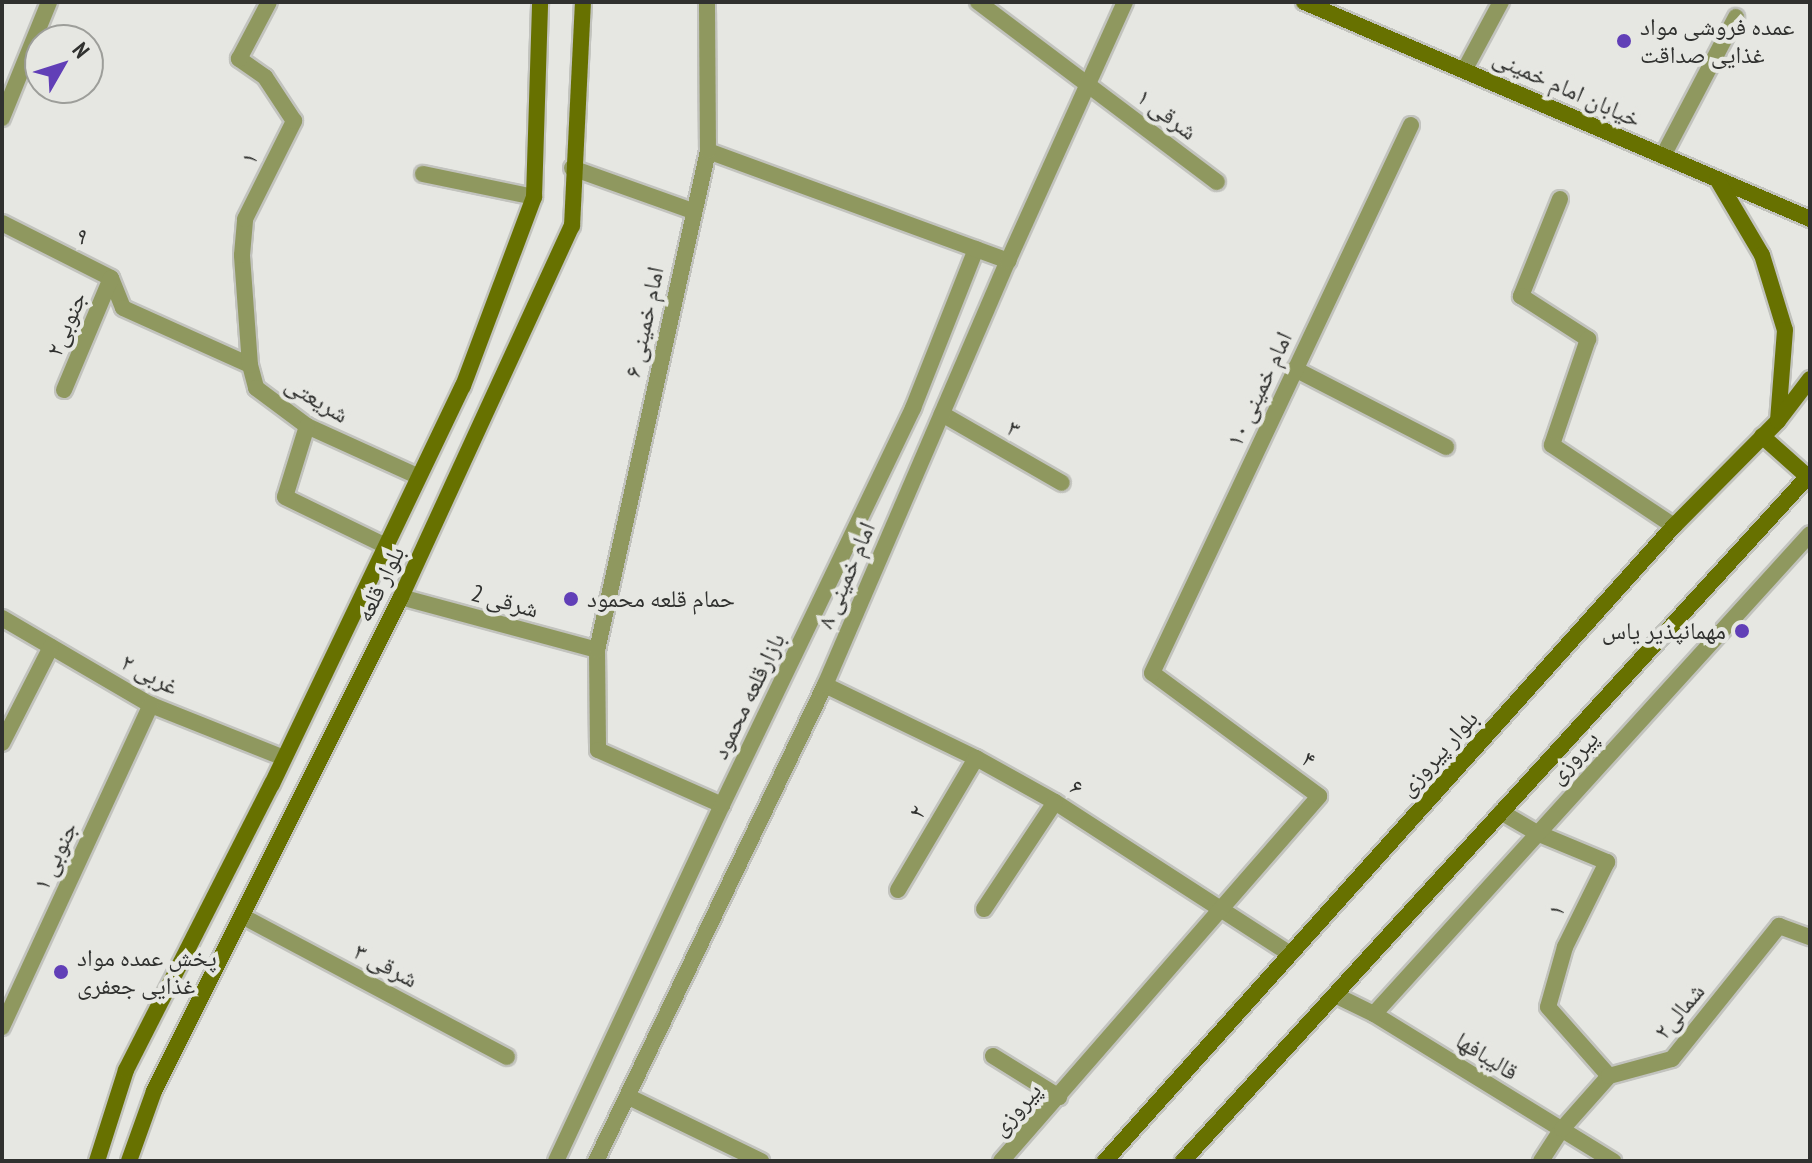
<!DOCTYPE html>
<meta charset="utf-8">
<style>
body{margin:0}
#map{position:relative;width:1812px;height:1163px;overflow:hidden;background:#e6e7e2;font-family:"PT Sans Narrow","Noto Naskh Arabic",sans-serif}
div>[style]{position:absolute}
.roads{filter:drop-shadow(2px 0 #c2c3be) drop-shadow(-2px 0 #c2c3be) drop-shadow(0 2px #c2c3be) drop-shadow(0 -2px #c2c3be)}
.pedestrian>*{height:16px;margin:-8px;padding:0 8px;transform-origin:8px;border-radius:8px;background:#8f985f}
.minor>*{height:16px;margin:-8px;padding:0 8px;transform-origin:8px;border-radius:8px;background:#8f985f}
.secondary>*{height:16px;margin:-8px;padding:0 8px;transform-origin:8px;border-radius:8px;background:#677100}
.dots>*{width:22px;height:22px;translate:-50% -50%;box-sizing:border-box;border:4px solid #e6e7e2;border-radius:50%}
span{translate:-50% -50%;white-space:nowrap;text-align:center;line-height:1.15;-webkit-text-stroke:8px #e6e7e2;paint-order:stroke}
.poi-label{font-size:24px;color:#30312f}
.left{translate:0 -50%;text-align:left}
.right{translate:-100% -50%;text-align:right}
.street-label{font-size:24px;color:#30312f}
.frame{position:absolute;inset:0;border:4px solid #30312f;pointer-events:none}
.north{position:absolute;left:24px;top:24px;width:80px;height:80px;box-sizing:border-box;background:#e6e7e2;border:2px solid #9d9e9a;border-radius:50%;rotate:51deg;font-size:22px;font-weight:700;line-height:32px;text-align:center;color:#30312f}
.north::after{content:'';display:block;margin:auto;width:28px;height:36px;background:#613fb7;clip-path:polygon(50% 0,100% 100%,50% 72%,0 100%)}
</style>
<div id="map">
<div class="roads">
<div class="pedestrian">
<div style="left:597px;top:650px;width:100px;rotate:89.4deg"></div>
<div style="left:598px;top:750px;width:136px;rotate:23.9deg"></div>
<div style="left:556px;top:1161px;width:393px;rotate:-65deg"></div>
<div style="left:722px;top:805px;width:441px;rotate:-64.3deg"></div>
<div style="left:913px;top:408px;width:171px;rotate:-68.4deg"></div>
</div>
<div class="minor">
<div style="left:978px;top:2px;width:299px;rotate:37deg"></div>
<div style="left:1465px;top:69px;width:76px;rotate:-61.8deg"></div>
<div style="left:2px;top:118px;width:125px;rotate:-67.9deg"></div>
<div style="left:708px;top:151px;width:320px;rotate:20.1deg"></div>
<div style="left:1663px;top:156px;width:157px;rotate:-62.3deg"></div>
<div style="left:572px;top:168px;width:128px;rotate:19.6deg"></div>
<div style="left:423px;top:174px;width:113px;rotate:11.7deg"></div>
<div style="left:1560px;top:199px;width:105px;rotate:111.9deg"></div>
<div style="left:1521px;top:296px;width:80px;rotate:32.7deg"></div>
<div style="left:1588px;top:339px;width:112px;rotate:108.8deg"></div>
<div style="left:1552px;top:445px;width:146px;rotate:33.6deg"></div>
<div style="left:2px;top:223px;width:122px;rotate:26.8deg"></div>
<div style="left:111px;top:278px;width:32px;rotate:68deg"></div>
<div style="left:123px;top:308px;width:139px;rotate:24.2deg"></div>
<div style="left:250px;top:365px;width:24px;rotate:75deg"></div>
<div style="left:256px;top:388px;width:64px;rotate:36.7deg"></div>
<div style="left:307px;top:426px;width:121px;rotate:24.4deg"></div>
<div style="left:250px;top:365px;width:110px;rotate:-94.2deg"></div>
<div style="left:242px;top:255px;width:36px;rotate:-85deg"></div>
<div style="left:245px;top:219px;width:110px;rotate:-63.4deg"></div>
<div style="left:294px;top:121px;width:53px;rotate:-123.4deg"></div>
<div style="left:265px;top:77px;width:32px;rotate:-145deg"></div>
<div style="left:239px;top:59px;width:64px;rotate:-62.2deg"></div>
<div style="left:1295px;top:369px;width:170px;rotate:27.3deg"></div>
<div style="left:64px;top:390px;width:121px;rotate:-67.2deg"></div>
<div style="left:942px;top:414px;width:138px;rotate:29.9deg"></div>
<div style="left:307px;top:426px;width:74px;rotate:107.2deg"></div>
<div style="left:285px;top:497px;width:112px;rotate:25.9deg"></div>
<div style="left:401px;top:597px;width:203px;rotate:15.1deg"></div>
<div style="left:597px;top:650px;width:511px;rotate:-77.46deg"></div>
<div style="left:708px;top:151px;width:149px;rotate:-90.4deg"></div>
<div style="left:2px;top:618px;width:173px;rotate:30.3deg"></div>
<div style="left:151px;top:705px;width:143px;rotate:21.7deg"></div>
<div style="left:825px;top:685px;width:168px;rotate:25.8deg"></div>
<div style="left:976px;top:758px;width:90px;rotate:29.1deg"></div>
<div style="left:1055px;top:802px;width:280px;rotate:32.9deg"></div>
<div style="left:2px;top:743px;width:108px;rotate:-63deg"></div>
<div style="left:1501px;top:812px;width:42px;rotate:30.3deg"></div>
<div style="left:1537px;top:833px;width:76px;rotate:22.5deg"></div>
<div style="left:1607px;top:862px;width:95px;rotate:116.3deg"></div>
<div style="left:1565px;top:947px;width:62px;rotate:105.8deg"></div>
<div style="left:1548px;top:1007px;width:92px;rotate:48.5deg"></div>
<div style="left:898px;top:890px;width:153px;rotate:-59.4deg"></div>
<div style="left:984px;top:909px;width:128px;rotate:-56.4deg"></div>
<div style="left:242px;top:916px;width:300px;rotate:28deg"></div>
<div style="left:1335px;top:995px;width:43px;rotate:26deg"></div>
<div style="left:1374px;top:1014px;width:281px;rotate:31.6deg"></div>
<div style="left:1374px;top:1014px;width:648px;rotate:-47.75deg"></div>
<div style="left:2px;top:1027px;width:355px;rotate:-65.2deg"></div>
<div style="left:993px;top:1056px;width:78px;rotate:31.8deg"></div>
<div style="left:629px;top:1097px;width:147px;rotate:25.9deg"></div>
<div style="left:596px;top:1161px;width:528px;rotate:-64.31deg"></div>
<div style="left:825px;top:685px;width:462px;rotate:-66.7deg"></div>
<div style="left:1008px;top:261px;width:284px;rotate:-65.7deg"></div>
<div style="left:1001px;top:1161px;width:484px;rotate:-48.9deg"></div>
<div style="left:1319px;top:796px;width:207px;rotate:-143.6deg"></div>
<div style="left:1152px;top:673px;width:606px;rotate:-64.7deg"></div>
<div style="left:1541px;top:1161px;width:38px;rotate:-57deg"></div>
<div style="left:1562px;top:1129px;width:71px;rotate:-48.4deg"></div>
<div style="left:1609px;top:1076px;width:65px;rotate:-15.1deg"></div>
<div style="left:1672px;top:1059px;width:171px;rotate:-51.2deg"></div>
<div style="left:1779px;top:926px;width:33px;rotate:20deg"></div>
</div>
<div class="secondary">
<div style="left:1304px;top:2px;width:551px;rotate:23.21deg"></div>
<div style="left:1717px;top:179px;width:88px;rotate:59.4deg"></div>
<div style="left:1762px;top:255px;width:78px;rotate:73deg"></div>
<div style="left:1785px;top:330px;width:91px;rotate:94.4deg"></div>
<div style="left:1762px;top:436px;width:62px;rotate:41.7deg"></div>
<div style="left:97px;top:1161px;width:96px;rotate:-72.3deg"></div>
<div style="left:126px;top:1070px;width:321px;rotate:-63deg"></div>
<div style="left:272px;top:784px;width:441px;rotate:-64.4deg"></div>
<div style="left:463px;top:386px;width:202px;rotate:-69.4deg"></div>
<div style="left:534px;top:197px;width:195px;rotate:-88.2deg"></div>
<div style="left:129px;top:1161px;width:74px;rotate:-70.3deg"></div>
<div style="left:154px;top:1091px;width:552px;rotate:-63.43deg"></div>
<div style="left:401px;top:597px;width:409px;rotate:-65.3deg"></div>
<div style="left:572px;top:226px;width:224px;rotate:-87.2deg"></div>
<div style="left:1105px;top:1161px;width:853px;rotate:-48.14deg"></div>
<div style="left:1674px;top:526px;width:148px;rotate:-45.3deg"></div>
<div style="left:1778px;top:421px;width:53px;rotate:-52.7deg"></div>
<div style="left:1183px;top:1161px;width:930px;rotate:-47.61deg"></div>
</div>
</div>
<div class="dots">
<div style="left:1624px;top:41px;background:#613fb7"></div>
<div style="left:571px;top:599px;background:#613fb7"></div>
<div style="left:1742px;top:631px;background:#613fb7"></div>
<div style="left:61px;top:972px;background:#613fb7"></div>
</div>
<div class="poi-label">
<span class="left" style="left:1640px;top:41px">عمده فروشی مواد<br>غذایی صداقت</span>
<span class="left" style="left:587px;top:599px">حمام قلعه محمود</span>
<span class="right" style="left:1726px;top:631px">مهمانپذیر یاس</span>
<span class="left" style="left:77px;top:972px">پخش عمده مواد<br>غذایی جعفری</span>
</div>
<div class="street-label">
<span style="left:1567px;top:88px;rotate:24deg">خیابان امام خمینی</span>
<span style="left:1167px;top:114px;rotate:37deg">۱ شرقی</span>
<span style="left:249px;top:158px;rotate:-63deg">۱</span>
<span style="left:82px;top:236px;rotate:27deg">۹</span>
<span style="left:644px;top:322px;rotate:-78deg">امام خمینی ۶</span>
<span style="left:66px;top:324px;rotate:-67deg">جنوبی۲</span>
<span style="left:1259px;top:389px;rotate:-65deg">امام خمینی ۱۰</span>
<span style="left:317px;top:399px;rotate:31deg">شریعتی</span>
<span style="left:1014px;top:428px;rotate:30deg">۳</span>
<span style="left:846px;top:575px;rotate:-67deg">امام خمینی ۸</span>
<span style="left:380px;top:584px;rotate:-64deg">بلوار قلعه</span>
<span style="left:505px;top:601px;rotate:15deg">2 شرقی</span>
<span style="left:150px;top:674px;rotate:28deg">۲ غربی</span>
<span style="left:748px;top:696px;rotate:-64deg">بازارقلعه محمود</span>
<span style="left:1438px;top:753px;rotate:-48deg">بلوار پیروزی</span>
<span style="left:1573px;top:757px;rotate:-48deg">پیروزی</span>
<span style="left:1309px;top:759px;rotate:36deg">۴</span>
<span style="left:1077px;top:787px;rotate:32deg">۶</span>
<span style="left:917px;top:812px;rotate:-59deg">۲</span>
<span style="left:55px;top:856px;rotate:-65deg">۱ جنوبی</span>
<span style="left:1556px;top:910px;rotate:-64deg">۱</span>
<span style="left:386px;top:965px;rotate:28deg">۳ شرقی</span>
<span style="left:1679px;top:1011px;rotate:-50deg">شمالی۲</span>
<span style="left:1487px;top:1056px;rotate:32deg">قالیبافها</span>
<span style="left:1016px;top:1109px;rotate:-48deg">پیروزی</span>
</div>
<div class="frame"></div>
<div class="north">N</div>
</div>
